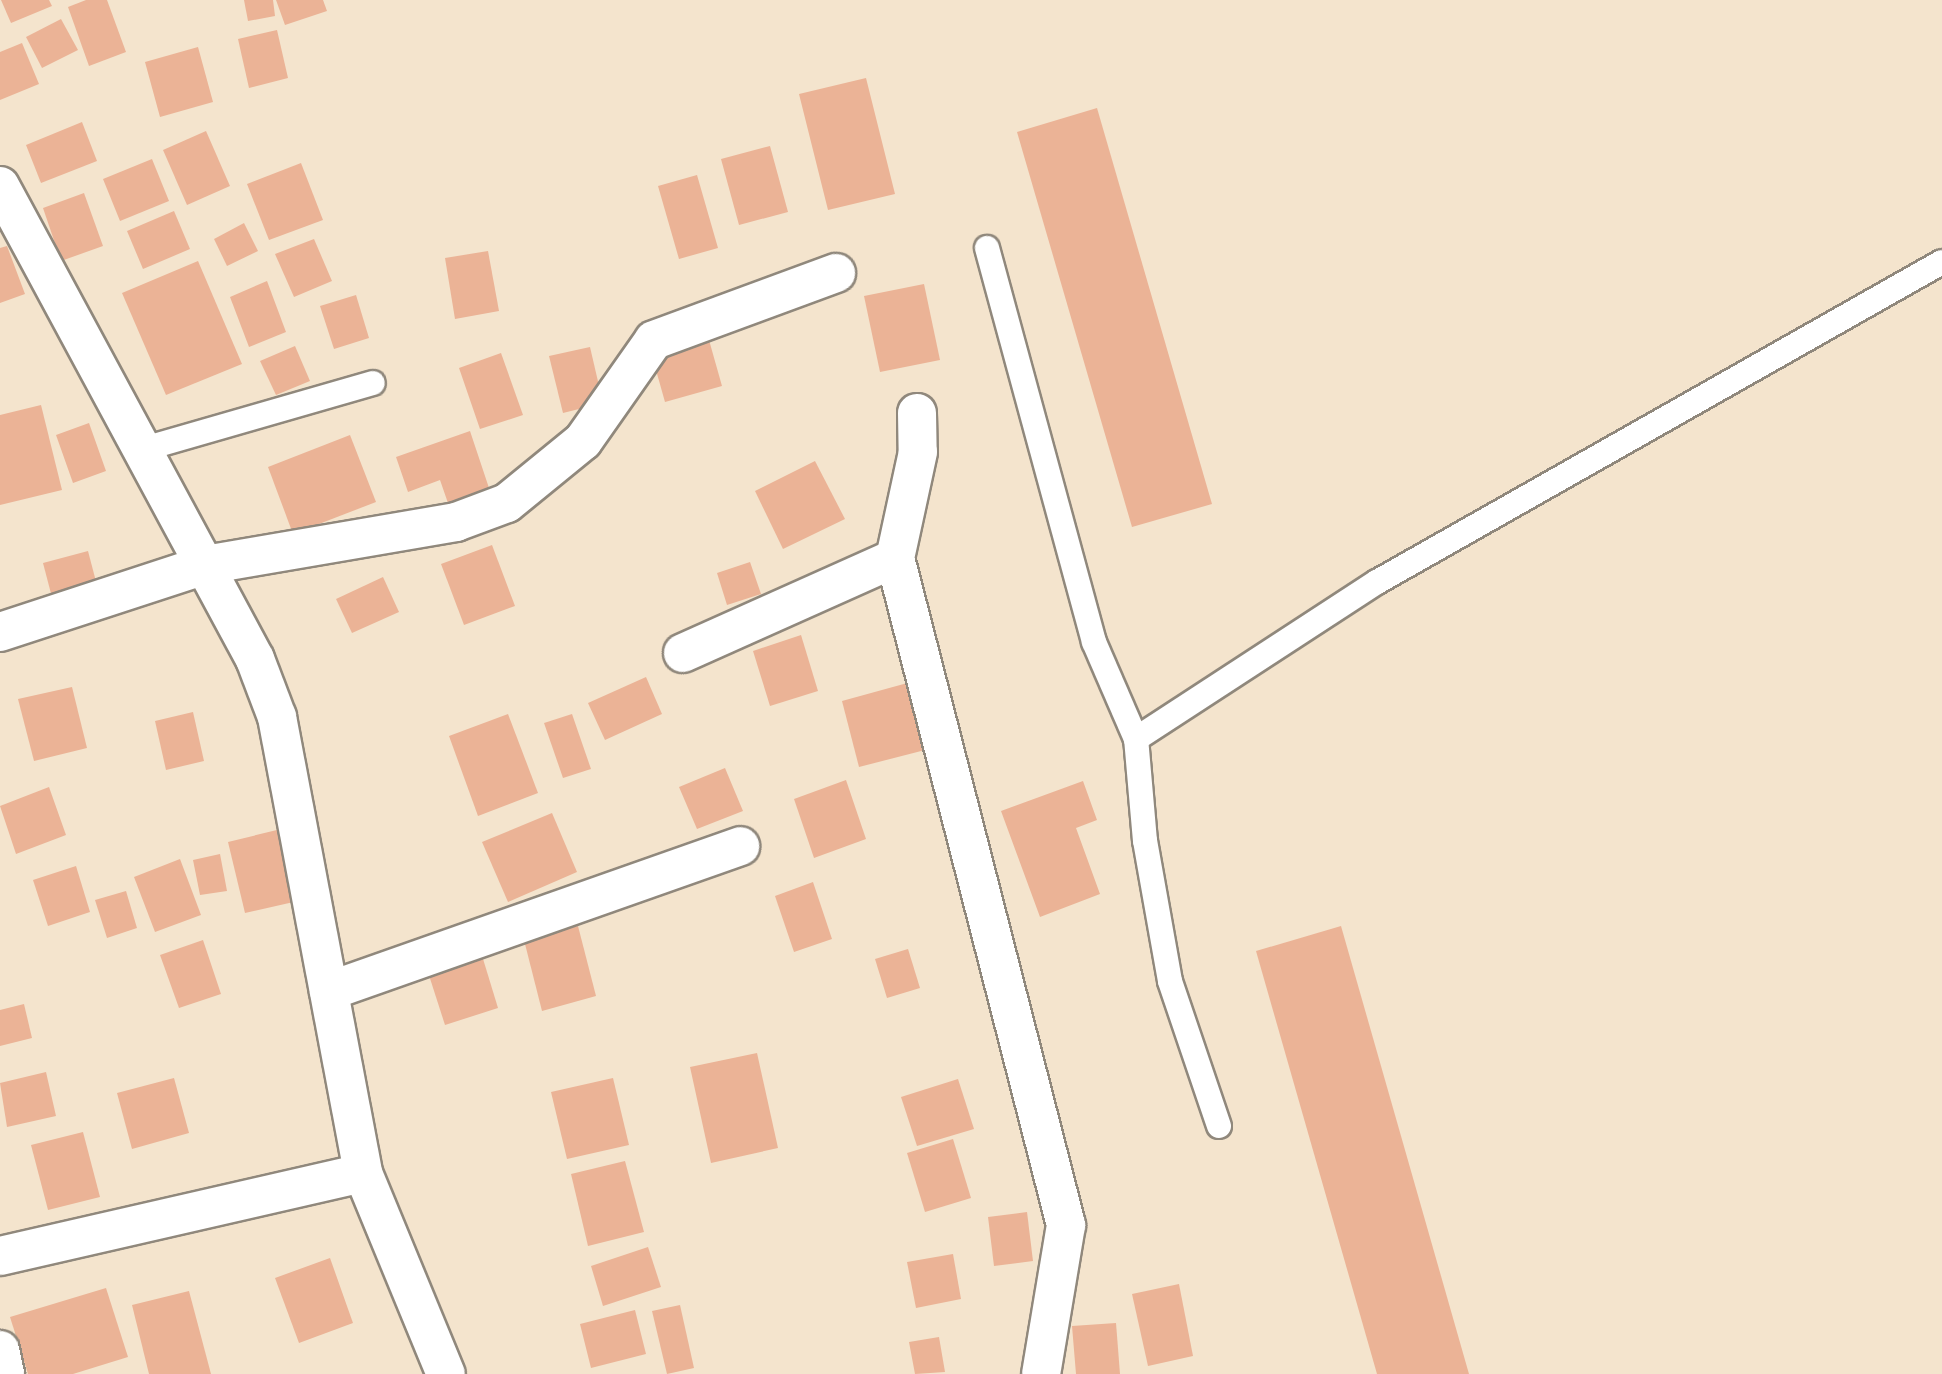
<!DOCTYPE html>
<style>
body{margin:0}
#map{position:relative;width:1942px;height:1374px;overflow:hidden;background:#f4e4cd;font-family:"EB Garamond",serif}
div>[style]{position:absolute}
.building>*{inset:0;background:#ebb396}
.roads{filter:drop-shadow(2px 0 #90887c) drop-shadow(-2px 0 #90887c) drop-shadow(0 2px #90887c) drop-shadow(0 -2px #90887c)}
.lane>*{height:24px;margin:-12px;padding:0 12px;transform-origin:12px;border-radius:12px;background:#fff}
.street>*{height:38px;margin:-19px;padding:0 19px;transform-origin:19px;border-radius:19px;background:#fff}
span{translate:-50% -50%;white-space:nowrap;text-align:center;line-height:1.15;-webkit-text-stroke:5px #f6f6f2;paint-order:stroke}
</style>
<div id="map">
<div class="building">
<div style="clip-path:polygon(1px 0,49px 0,52px 6px,11px 23px)"></div>
<div style="clip-path:polygon(86px 0,107px 0,126px 52px,89px 66px,68px 7px)"></div>
<div style="clip-path:polygon(244px 0,273px 0,275px 16px,248px 21px)"></div>
<div style="clip-path:polygon(276px 0,323px 0,327px 11px,285px 25px)"></div>
<div style="clip-path:polygon(61px 19px,78px 50px,42px 68px,26px 37px)"></div>
<div style="clip-path:polygon(277px 30px,288px 78px,249px 88px,238px 39px)"></div>
<div style="clip-path:polygon(22px 43px,39px 84px,0 100px,0 52px)"></div>
<div style="clip-path:polygon(198px 47px,213px 102px,160px 117px,145px 62px)"></div>
<div style="clip-path:polygon(866px 78px,895px 194px,828px 210px,799px 94px)"></div>
<div style="clip-path:polygon(1097px 108px,1212px 504px,1132px 527px,1017px 132px)"></div>
<div style="clip-path:polygon(82px 122px,97px 161px,41px 183px,26px 145px)"></div>
<div style="clip-path:polygon(206px 131px,230px 186px,187px 205px,163px 150px)"></div>
<div style="clip-path:polygon(770px 146px,788px 212px,739px 225px,721px 159px)"></div>
<div style="clip-path:polygon(152px 159px,169px 201px,120px 221px,103px 179px)"></div>
<div style="clip-path:polygon(301px 163px,323px 220px,269px 240px,247px 184px)"></div>
<div style="clip-path:polygon(697px 175px,718px 248px,679px 259px,658px 186px)"></div>
<div style="clip-path:polygon(84px 193px,103px 246px,61px 261px,43px 208px)"></div>
<div style="clip-path:polygon(174px 211px,190px 249px,143px 269px,127px 231px)"></div>
<div style="clip-path:polygon(244px 223px,258px 251px,227px 266px,214px 239px)"></div>
<div style="clip-path:polygon(314px 239px,332px 281px,294px 297px,275px 254px)"></div>
<div style="clip-path:polygon(7px 246px,25px 294px,0 303px,0 248px)"></div>
<div style="clip-path:polygon(488px 251px,499px 311px,455px 319px,445px 258px)"></div>
<div style="clip-path:polygon(198px 261px,242px 364px,166px 395px,122px 293px)"></div>
<div style="clip-path:polygon(267px 281px,286px 332px,249px 347px,230px 297px)"></div>
<div style="clip-path:polygon(924px 284px,940px 360px,880px 372px,864px 296px)"></div>
<div style="clip-path:polygon(356px 295px,369px 338px,334px 349px,320px 306px)"></div>
<div style="clip-path:polygon(709px 340px,722px 386px,665px 402px,652px 356px)"></div>
<div style="clip-path:polygon(295px 346px,310px 381px,276px 395px,260px 361px)"></div>
<div style="clip-path:polygon(590px 347px,603px 403px,563px 413px,549px 356px)"></div>
<div style="clip-path:polygon(501px 353px,523px 415px,480px 429px,459px 368px)"></div>
<div style="clip-path:polygon(41px 405px,62px 490px,0 505px,0 415px)"></div>
<div style="clip-path:polygon(89px 423px,106px 471px,73px 483px,56px 435px)"></div>
<div style="clip-path:polygon(470px 431px,490px 491px,449px 506px,440px 480px,408px 492px,396px 457px)"></div>
<div style="clip-path:polygon(350px 435px,376px 502px,293px 534px,268px 467px)"></div>
<div style="clip-path:polygon(815px 461px,845px 519px,783px 549px,755px 491px)"></div>
<div style="clip-path:polygon(492px 545px,515px 606px,464px 625px,441px 564px)"></div>
<div style="clip-path:polygon(88px 551px,99px 593px,54px 605px,43px 563px)"></div>
<div style="clip-path:polygon(750px 562px,761px 594px,727px 605px,717px 573px)"></div>
<div style="clip-path:polygon(383px 577px,399px 612px,352px 633px,336px 599px)"></div>
<div style="clip-path:polygon(801px 635px,818px 691px,770px 706px,753px 651px)"></div>
<div style="clip-path:polygon(646px 677px,662px 714px,605px 740px,588px 703px)"></div>
<div style="clip-path:polygon(911px 682px,929px 749px,859px 767px,842px 701px)"></div>
<div style="clip-path:polygon(72px 687px,87px 748px,34px 761px,18px 699px)"></div>
<div style="clip-path:polygon(193px 712px,204px 761px,166px 770px,155px 721px)"></div>
<div style="clip-path:polygon(508px 714px,538px 793px,478px 816px,449px 736px)"></div>
<div style="clip-path:polygon(572px 714px,591px 769px,563px 778px,544px 723px)"></div>
<div style="clip-path:polygon(725px 768px,743px 811px,697px 829px,679px 787px)"></div>
<div style="clip-path:polygon(846px 780px,866px 839px,814px 858px,794px 799px)"></div>
<div style="clip-path:polygon(1083px 781px,1097px 820px,1076px 828px,1100px 894px,1040px 917px,1001px 811px)"></div>
<div style="clip-path:polygon(49px 787px,66px 835px,16px 854px,0 806px)"></div>
<div style="clip-path:polygon(552px 813px,577px 872px,508px 902px,482px 842px)"></div>
<div style="clip-path:polygon(281px 829px,298px 901px,245px 913px,228px 842px)"></div>
<div style="clip-path:polygon(220px 854px,227px 891px,200px 895px,193px 860px)"></div>
<div style="clip-path:polygon(180px 859px,201px 915px,155px 932px,134px 877px)"></div>
<div style="clip-path:polygon(76px 866px,90px 912px,48px 926px,33px 880px)"></div>
<div style="clip-path:polygon(813px 882px,832px 939px,794px 952px,775px 896px)"></div>
<div style="clip-path:polygon(126px 891px,137px 928px,107px 938px,95px 900px)"></div>
<div style="clip-path:polygon(578px 926px,596px 996px,542px 1011px,524px 940px)"></div>
<div style="clip-path:polygon(1341px 926px,1469px 1374px,1377px 1374px,1256px 951px)"></div>
<div style="clip-path:polygon(203px 940px,221px 994px,179px 1008px,160px 955px)"></div>
<div style="clip-path:polygon(480px 949px,498px 1008px,445px 1025px,426px 966px)"></div>
<div style="clip-path:polygon(908px 949px,920px 988px,887px 998px,875px 959px)"></div>
<div style="clip-path:polygon(24px 1004px,32px 1038px,0 1046px,0 1010px)"></div>
<div style="clip-path:polygon(757px 1053px,778px 1148px,711px 1163px,690px 1067px)"></div>
<div style="clip-path:polygon(46px 1072px,56px 1116px,7px 1127px,0 1083px)"></div>
<div style="clip-path:polygon(174px 1078px,189px 1133px,132px 1149px,117px 1093px)"></div>
<div style="clip-path:polygon(613px 1078px,629px 1145px,567px 1159px,551px 1092px)"></div>
<div style="clip-path:polygon(958px 1079px,974px 1129px,917px 1146px,901px 1097px)"></div>
<div style="clip-path:polygon(83px 1132px,100px 1197px,48px 1210px,31px 1145px)"></div>
<div style="clip-path:polygon(953px 1139px,971px 1198px,925px 1212px,907px 1153px)"></div>
<div style="clip-path:polygon(625px 1161px,644px 1232px,588px 1246px,571px 1174px)"></div>
<div style="clip-path:polygon(1027px 1212px,1033px 1261px,994px 1266px,988px 1217px)"></div>
<div style="clip-path:polygon(648px 1247px,661px 1287px,603px 1306px,591px 1266px)"></div>
<div style="clip-path:polygon(953px 1254px,961px 1299px,916px 1308px,907px 1262px)"></div>
<div style="clip-path:polygon(330px 1258px,353px 1323px,299px 1343px,275px 1278px)"></div>
<div style="clip-path:polygon(1179px 1284px,1193px 1356px,1148px 1366px,1132px 1294px)"></div>
<div style="clip-path:polygon(106px 1288px,128px 1357px,73px 1374px,28px 1374px,10px 1317px)"></div>
<div style="clip-path:polygon(189px 1291px,211px 1374px,149px 1374px,132px 1305px)"></div>
<div style="clip-path:polygon(680px 1305px,694px 1368px,667px 1374px,652px 1311px)"></div>
<div style="clip-path:polygon(635px 1310px,646px 1354px,591px 1368px,580px 1324px)"></div>
<div style="clip-path:polygon(1116px 1323px,1120px 1374px,1076px 1374px,1072px 1326px)"></div>
<div style="clip-path:polygon(939px 1337px,945px 1372px,915px 1374px,909px 1342px)"></div>
</div>
<div class="roads">
<div class="lane">
<div style="left:987px;top:248px;width:408px;rotate:74.8deg"></div>
<div style="left:1094px;top:642px;width:106px;rotate:66.6deg"></div>
<div style="left:144px;top:449px;width:238px;rotate:-16.1deg"></div>
<div style="left:1219px;top:1126px;width:153px;rotate:-108.7deg"></div>
<div style="left:1170px;top:981px;width:142px;rotate:-100.1deg"></div>
<div style="left:1145px;top:841px;width:102px;rotate:-95deg"></div>
<div style="left:1136px;top:739px;width:288px;rotate:-33.1deg"></div>
<div style="left:1377px;top:582px;width:649px;rotate:-29.53deg"></div>
</div>
<div class="street">
<div style="left:0;top:186px;width:537px;rotate:61.67deg"></div>
<div style="left:255px;top:659px;width:62px;rotate:69.2deg"></div>
<div style="left:277px;top:717px;width:464px;rotate:79.3deg"></div>
<div style="left:363px;top:1173px;width:217px;rotate:67.6deg"></div>
<div style="left:917px;top:413px;width:39px;rotate:89deg"></div>
<div style="left:918px;top:452px;width:108px;rotate:102.2deg"></div>
<div style="left:895px;top:558px;width:689px;rotate:75.62deg"></div>
<div style="left:1066px;top:1225px;width:151px;rotate:99.5deg"></div>
<div style="left:0;top:632px;width:216px;rotate:-18.1deg"></div>
<div style="left:205px;top:565px;width:255px;rotate:-9.7deg"></div>
<div style="left:456px;top:522px;width:54px;rotate:-20.4deg"></div>
<div style="left:507px;top:503px;width:98px;rotate:-39.2deg"></div>
<div style="left:583px;top:441px;width:123px;rotate:-54.9deg"></div>
<div style="left:654px;top:340px;width:194px;rotate:-20.2deg"></div>
<div style="left:683px;top:653px;width:232px;rotate:-24.1deg"></div>
<div style="left:329px;top:991px;width:436px;rotate:-19.4deg"></div>
<div style="left:0;top:1256px;width:372px;rotate:-12.9deg"></div>
<div style="left:0;top:1350px;width:25px;rotate:78deg"></div>
</div>
</div>
</div>
